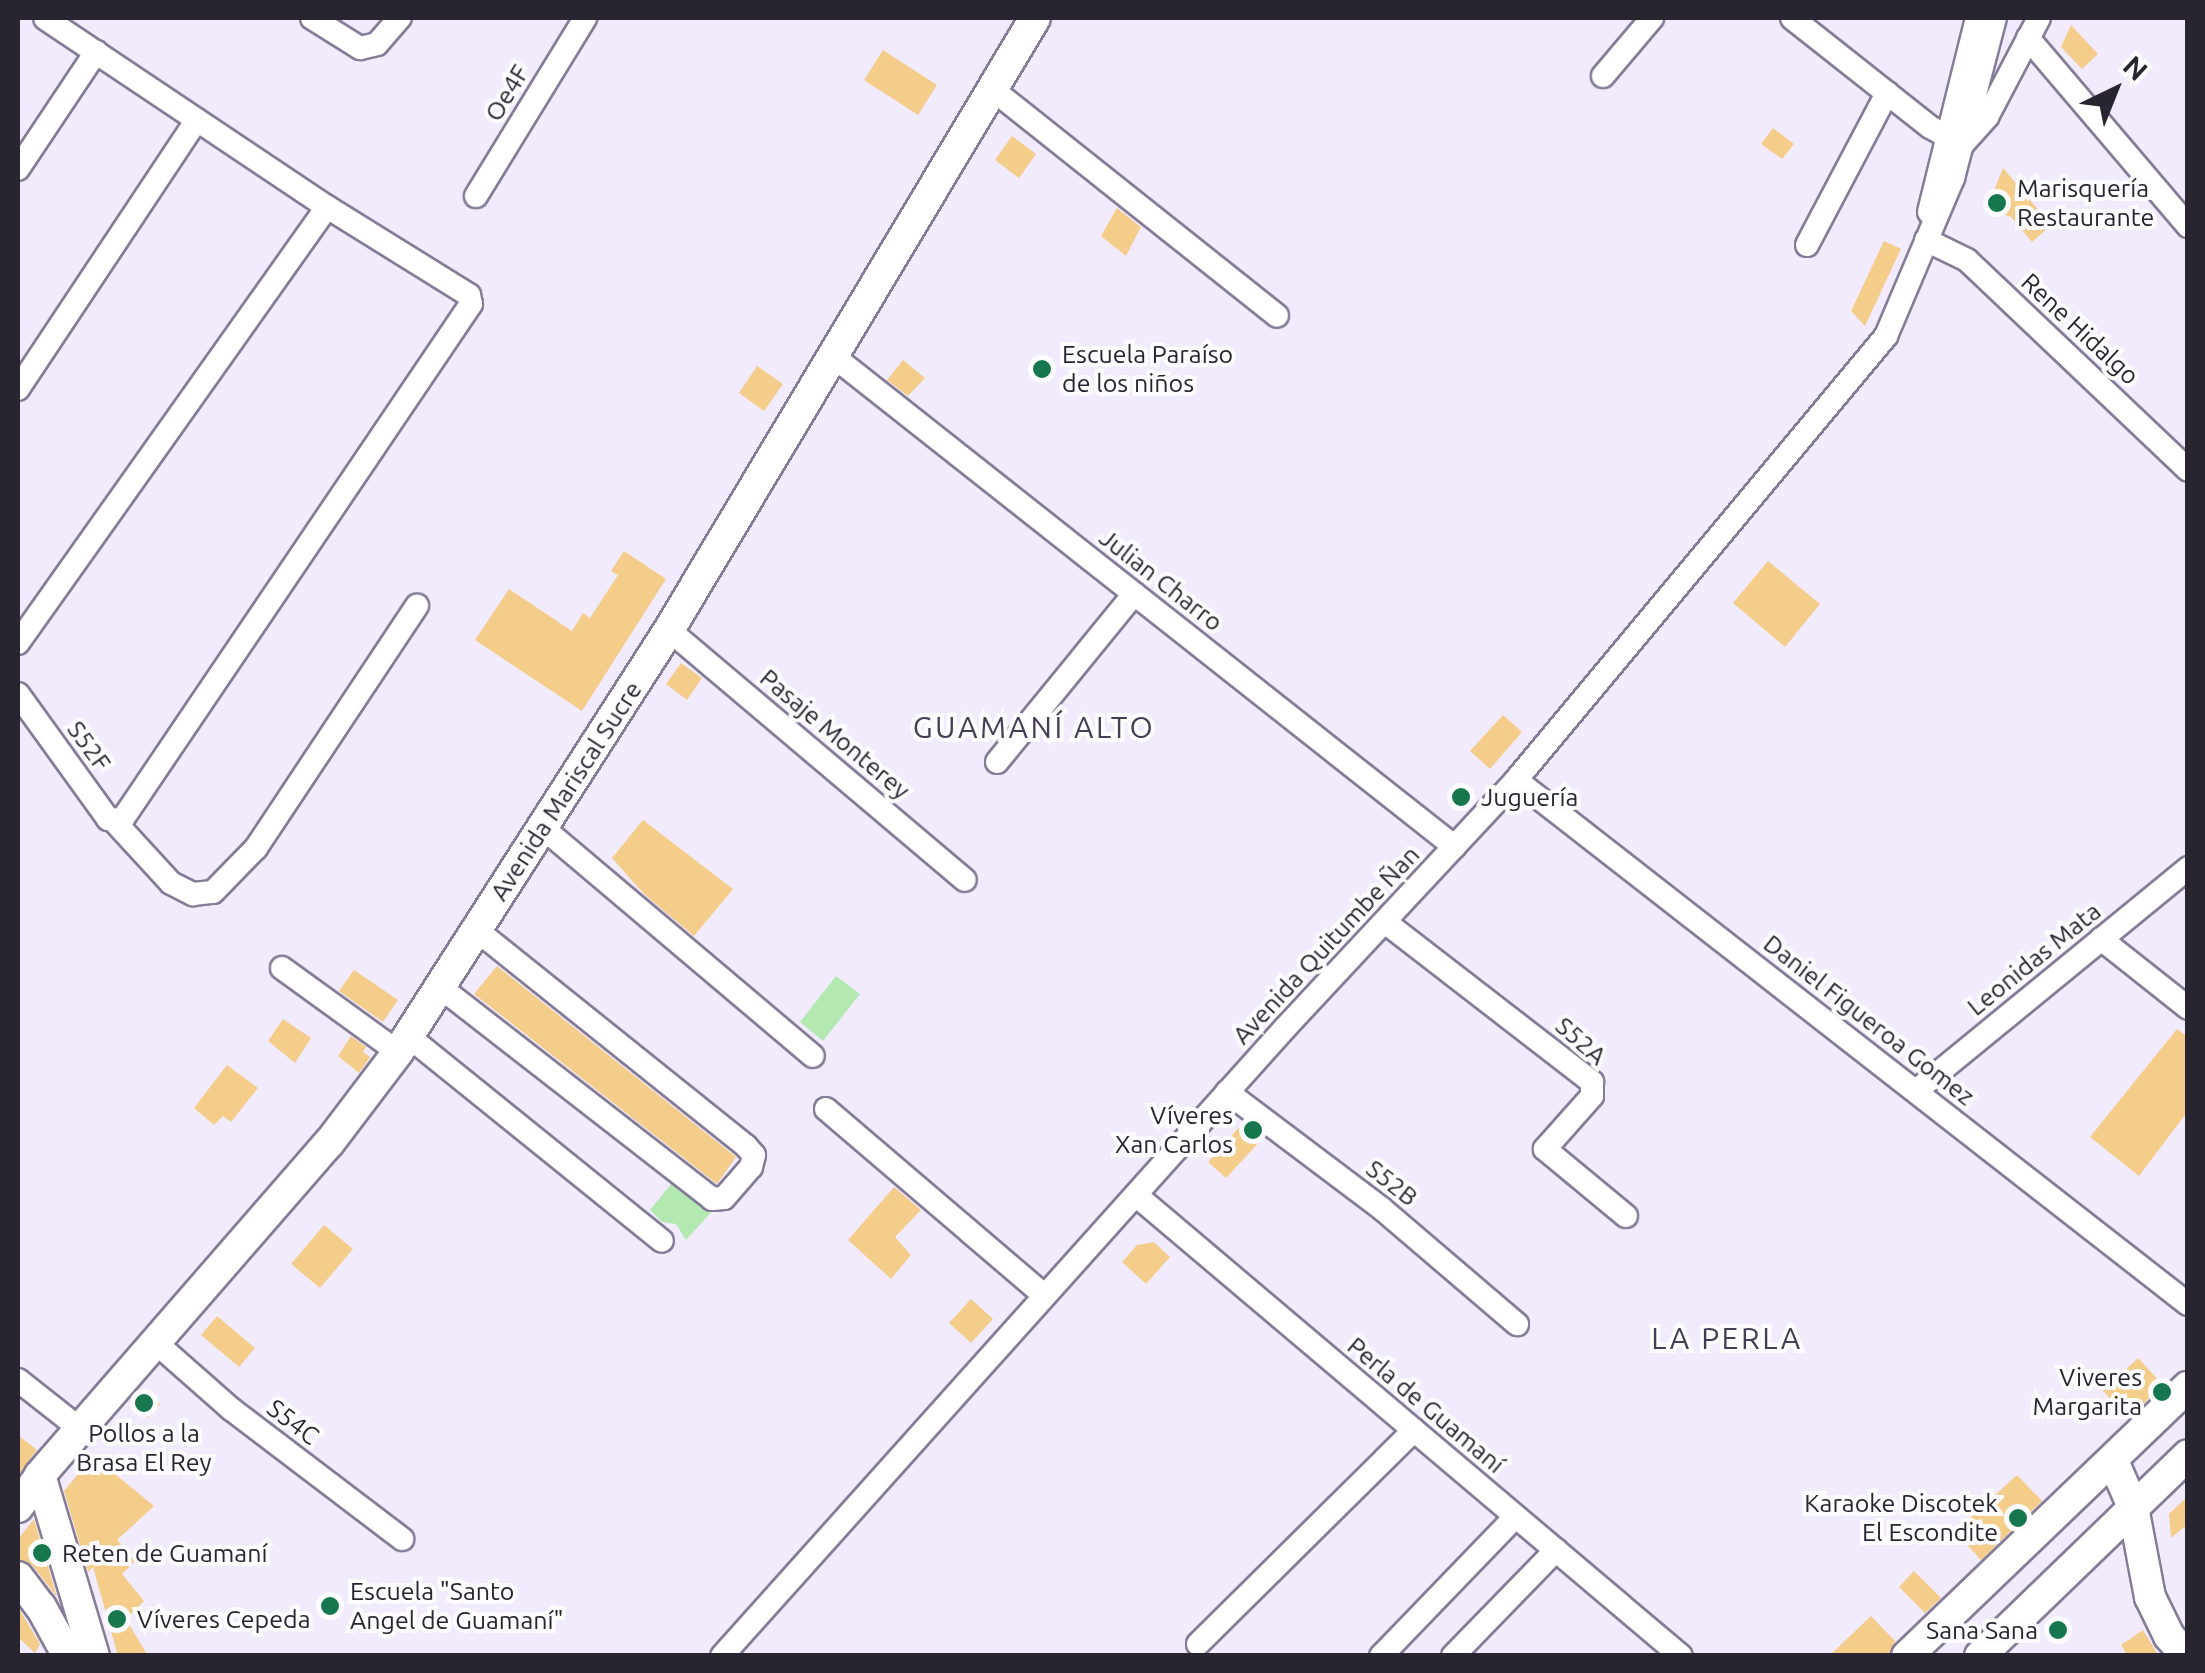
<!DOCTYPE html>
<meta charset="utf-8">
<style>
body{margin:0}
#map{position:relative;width:2205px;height:1673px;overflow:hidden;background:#f1ebfd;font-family:Ubuntu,sans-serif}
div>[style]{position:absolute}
.green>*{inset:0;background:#b3e8b1}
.building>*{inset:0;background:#f4cd8b}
.roads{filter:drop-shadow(2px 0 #857c97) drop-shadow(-2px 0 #857c97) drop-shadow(0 2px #857c97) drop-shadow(0 -2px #857c97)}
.minor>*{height:22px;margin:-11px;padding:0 11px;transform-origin:11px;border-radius:11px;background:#fff}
.major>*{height:30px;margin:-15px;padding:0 15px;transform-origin:15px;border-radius:15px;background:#fff}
.dots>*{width:28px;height:28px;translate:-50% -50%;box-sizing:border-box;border:5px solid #fcfcfc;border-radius:50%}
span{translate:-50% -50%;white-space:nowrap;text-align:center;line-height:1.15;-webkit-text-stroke:8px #fcfcfc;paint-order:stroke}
.street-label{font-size:25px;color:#282530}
.poi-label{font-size:25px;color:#282530}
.left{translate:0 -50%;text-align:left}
.right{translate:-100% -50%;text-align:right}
.quarter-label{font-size:30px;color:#453d55;letter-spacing:2.5px}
.frame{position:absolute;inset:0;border:20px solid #282530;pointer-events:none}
.north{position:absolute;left:2065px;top:40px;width:100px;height:100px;-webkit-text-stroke:8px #fcfcfc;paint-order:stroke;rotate:43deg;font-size:28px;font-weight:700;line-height:40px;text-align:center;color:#282530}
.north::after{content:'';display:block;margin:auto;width:35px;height:45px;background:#282530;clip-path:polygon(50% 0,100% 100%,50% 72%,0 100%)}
</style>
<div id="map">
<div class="green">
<div style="clip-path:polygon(836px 976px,860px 994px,823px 1041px,800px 1022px)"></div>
<div style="clip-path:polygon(677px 1177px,716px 1207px,686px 1240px,676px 1224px,662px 1222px,650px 1210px)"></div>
</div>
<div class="building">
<div style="clip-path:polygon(2071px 25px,2098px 54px,2082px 69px,2061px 47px)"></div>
<div style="clip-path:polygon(883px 50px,937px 85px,918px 115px,864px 80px)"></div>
<div style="clip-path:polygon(1773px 128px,1794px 144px,1782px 159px,1761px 144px)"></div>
<div style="clip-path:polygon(1012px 136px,1036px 154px,1019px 178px,995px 160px)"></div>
<div style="clip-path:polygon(2003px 168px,2051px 225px,2032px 242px,2011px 217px,1987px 208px)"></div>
<div style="clip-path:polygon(1117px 208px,1141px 227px,1126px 256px,1101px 236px)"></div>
<div style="clip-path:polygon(1884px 241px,1901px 249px,1865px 326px,1851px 311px)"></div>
<div style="clip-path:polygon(903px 360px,925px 378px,908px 396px,887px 380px)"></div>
<div style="clip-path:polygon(757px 366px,783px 384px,764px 411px,739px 393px)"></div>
<div style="clip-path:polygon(624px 551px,666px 579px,582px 711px,475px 640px,509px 589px,572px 631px,583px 613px,590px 618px,618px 575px,611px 571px)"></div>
<div style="clip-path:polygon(1768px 561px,1820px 604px,1785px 647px,1733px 603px)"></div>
<div style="clip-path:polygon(681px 663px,702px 678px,687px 700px,666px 684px)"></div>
<div style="clip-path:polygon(1503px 715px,1522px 732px,1490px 769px,1470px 751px)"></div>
<div style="clip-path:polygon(643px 820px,733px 889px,694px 936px,644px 894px,612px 858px)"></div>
<div style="clip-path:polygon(497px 966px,736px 1157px,717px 1184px,474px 994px)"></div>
<div style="clip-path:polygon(354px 970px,398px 1000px,383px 1022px,339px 991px)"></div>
<div style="clip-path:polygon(283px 1019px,311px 1038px,295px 1063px,268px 1041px)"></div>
<div style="clip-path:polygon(2177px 1029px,2188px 1037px,2188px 1111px,2139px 1176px,2090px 1137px)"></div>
<div style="clip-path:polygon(351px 1036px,366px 1047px,363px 1052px,370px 1057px,359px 1073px,338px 1056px)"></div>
<div style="clip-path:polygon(227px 1065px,258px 1088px,231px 1122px,223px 1116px,214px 1125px,194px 1108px)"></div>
<div style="clip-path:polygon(1243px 1123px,1263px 1138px,1226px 1178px,1208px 1162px)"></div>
<div style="clip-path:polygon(894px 1187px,921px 1210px,895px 1237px,911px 1255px,891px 1279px,848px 1240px)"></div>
<div style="clip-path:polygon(324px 1225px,353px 1249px,320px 1288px,291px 1264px)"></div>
<div style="clip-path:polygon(1154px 1242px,1170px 1257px,1146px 1284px,1122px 1262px,1137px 1245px)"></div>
<div style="clip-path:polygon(971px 1299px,993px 1319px,971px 1343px,949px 1323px)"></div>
<div style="clip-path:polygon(217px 1316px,255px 1348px,239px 1367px,201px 1335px)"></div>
<div style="clip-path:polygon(2138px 1358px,2163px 1385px,2128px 1418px,2103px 1391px)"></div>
<div style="clip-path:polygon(141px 1388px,160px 1404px,148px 1418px,129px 1402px)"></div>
<div style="clip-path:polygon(18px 1435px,37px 1450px,18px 1475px)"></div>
<div style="clip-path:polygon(93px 1456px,154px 1506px,117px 1540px,135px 1561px,122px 1574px,144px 1601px,126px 1619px,148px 1656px,118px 1656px,93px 1567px,88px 1572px,64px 1491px)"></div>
<div style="clip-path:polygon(2017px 1475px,2042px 1501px,1981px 1560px,1955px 1532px)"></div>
<div style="clip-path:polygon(2188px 1496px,2188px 1524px,2171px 1538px,2169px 1514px)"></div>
<div style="clip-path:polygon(34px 1519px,57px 1597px,32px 1565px,18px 1559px,18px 1539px)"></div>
<div style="clip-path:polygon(1914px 1571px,1941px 1598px,1925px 1613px,1899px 1587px)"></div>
<div style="clip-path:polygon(18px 1607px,40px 1644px,35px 1653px,18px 1637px)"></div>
<div style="clip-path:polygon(1871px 1616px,1895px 1641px,1889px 1656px,1829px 1656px)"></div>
<div style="clip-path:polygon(2143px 1630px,2159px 1656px,2128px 1656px,2121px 1645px)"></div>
</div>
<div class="roads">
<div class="minor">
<div style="left:312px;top:18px;width:57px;rotate:32deg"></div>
<div style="left:360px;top:48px;width:17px;rotate:-13deg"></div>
<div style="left:377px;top:44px;width:35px;rotate:-49deg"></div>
<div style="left:1792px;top:18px;width:176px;rotate:38.3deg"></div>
<div style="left:1930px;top:127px;width:37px;rotate:29deg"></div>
<div style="left:1962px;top:145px;width:38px;rotate:-48deg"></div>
<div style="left:1987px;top:117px;width:112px;rotate:-62.3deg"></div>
<div style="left:2028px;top:38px;width:247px;rotate:49.6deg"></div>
<div style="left:1603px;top:76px;width:76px;rotate:-49.8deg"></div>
<div style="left:992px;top:89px;width:364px;rotate:38.5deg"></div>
<div style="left:18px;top:169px;width:141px;rotate:-56.3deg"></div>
<div style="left:476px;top:196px;width:209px;rotate:-58.5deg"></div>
<div style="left:1929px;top:212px;width:200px;rotate:-76.1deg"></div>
<div style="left:1926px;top:240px;width:46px;rotate:26deg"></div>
<div style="left:1967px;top:260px;width:305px;rotate:43.5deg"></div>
<div style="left:1807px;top:245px;width:172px;rotate:-62.2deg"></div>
<div style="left:833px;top:356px;width:792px;rotate:38.29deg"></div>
<div style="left:18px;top:389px;width:323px;rotate:-56.4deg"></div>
<div style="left:669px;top:630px;width:387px;rotate:40.2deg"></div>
<div style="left:18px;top:643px;width:534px;rotate:-54.67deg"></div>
<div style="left:18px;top:694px;width:154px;rotate:54.2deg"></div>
<div style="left:108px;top:819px;width:14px;rotate:4deg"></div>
<div style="left:122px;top:820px;width:623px;rotate:-55.93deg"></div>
<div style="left:471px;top:304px;width:9px;rotate:-103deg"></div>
<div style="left:469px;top:295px;width:167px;rotate:-148.2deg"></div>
<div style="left:327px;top:207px;width:339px;rotate:-146.2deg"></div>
<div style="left:997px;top:762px;width:217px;rotate:-50.8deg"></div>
<div style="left:1516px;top:780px;width:852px;rotate:37.95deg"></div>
<div style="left:114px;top:821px;width:84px;rotate:47.4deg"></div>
<div style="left:171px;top:883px;width:25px;rotate:27deg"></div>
<div style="left:193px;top:894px;width:20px;rotate:-6deg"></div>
<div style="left:213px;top:892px;width:62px;rotate:-45.7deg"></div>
<div style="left:256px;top:848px;width:291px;rotate:-56.4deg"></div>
<div style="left:543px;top:828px;width:353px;rotate:40.2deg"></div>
<div style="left:1385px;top:922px;width:262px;rotate:37.7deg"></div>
<div style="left:1592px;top:1082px;width:14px;rotate:90deg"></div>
<div style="left:1592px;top:1096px;width:71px;rotate:131.6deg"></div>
<div style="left:1545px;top:1149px;width:105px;rotate:39.6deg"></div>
<div style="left:2101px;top:939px;width:111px;rotate:38.4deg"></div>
<div style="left:282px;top:968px;width:143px;rotate:35.9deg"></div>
<div style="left:440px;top:987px;width:345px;rotate:37.9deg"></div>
<div style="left:712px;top:1199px;width:12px;rotate:-5deg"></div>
<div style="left:724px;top:1198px;width:41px;rotate:-48.9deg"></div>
<div style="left:751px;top:1167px;width:12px;rotate:-76deg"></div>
<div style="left:754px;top:1155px;width:12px;rotate:-132deg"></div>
<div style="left:746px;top:1146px;width:346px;rotate:-141.3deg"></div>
<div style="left:408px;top:1036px;width:326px;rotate:38.9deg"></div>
<div style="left:1916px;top:1091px;width:352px;rotate:-39.3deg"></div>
<div style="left:1227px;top:1092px;width:193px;rotate:37deg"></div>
<div style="left:1381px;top:1208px;width:179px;rotate:40.5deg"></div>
<div style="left:826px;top:1109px;width:287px;rotate:40.5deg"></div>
<div style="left:1137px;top:1196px;width:712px;rotate:40.22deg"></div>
<div style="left:155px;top:1342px;width:101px;rotate:41.4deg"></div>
<div style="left:231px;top:1409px;width:215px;rotate:37.2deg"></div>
<div style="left:18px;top:1380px;width:79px;rotate:38.3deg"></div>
<div style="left:1198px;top:1644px;width:304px;rotate:-44.7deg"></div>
<div style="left:722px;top:1656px;width:845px;rotate:-48.12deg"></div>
<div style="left:1286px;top:1027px;width:338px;rotate:-47deg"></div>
<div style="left:1516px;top:780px;width:578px;rotate:-50.19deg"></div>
<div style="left:1886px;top:336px;width:172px;rotate:-67deg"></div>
<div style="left:1953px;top:178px;width:165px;rotate:-75.3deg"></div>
<div style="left:1381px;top:1656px;width:194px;rotate:-46deg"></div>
<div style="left:1453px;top:1656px;width:148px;rotate:-45.8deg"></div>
</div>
<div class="major">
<div style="left:2113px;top:1461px;width:50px;rotate:66.5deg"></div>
<div style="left:2133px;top:1507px;width:92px;rotate:79.3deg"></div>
<div style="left:2150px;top:1597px;width:43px;rotate:64deg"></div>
<div style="left:2169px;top:1636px;width:27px;rotate:48deg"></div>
<div style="left:40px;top:1475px;width:189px;rotate:73.4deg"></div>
<div style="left:18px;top:1507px;width:39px;rotate:-55deg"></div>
<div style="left:40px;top:1475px;width:440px;rotate:-49deg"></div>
<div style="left:329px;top:1143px;width:114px;rotate:-52.8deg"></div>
<div style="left:398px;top:1052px;width:502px;rotate:-57.29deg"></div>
<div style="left:669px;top:630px;width:713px;rotate:-59.12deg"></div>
<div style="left:18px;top:1577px;width:38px;rotate:53deg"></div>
<div style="left:41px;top:1607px;width:56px;rotate:61.1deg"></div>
<div style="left:1907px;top:1656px;width:389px;rotate:-43.8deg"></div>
<div style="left:1980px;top:1656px;width:289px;rotate:-44deg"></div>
</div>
</div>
<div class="dots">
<div style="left:1997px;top:203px;background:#16774e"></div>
<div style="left:1042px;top:369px;background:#16774e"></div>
<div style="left:1461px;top:797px;background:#16774e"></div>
<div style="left:1253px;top:1130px;background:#16774e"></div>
<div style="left:2162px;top:1392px;background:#16774e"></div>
<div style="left:144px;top:1403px;background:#16774e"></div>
<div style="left:2018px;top:1518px;background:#16774e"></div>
<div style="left:42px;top:1553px;background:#16774e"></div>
<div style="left:330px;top:1606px;background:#16774e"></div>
<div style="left:117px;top:1619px;background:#16774e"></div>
<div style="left:2058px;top:1630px;background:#16774e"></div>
</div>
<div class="street-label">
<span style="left:507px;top:93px;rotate:-59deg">Oe4F</span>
<span style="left:2080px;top:329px;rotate:43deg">Rene Hidalgo</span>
<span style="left:1161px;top:580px;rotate:38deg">Julian Charro</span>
<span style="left:835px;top:734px;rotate:40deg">Pasaje Monterey</span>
<span style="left:89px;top:746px;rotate:54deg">S52F</span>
<span style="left:566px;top:791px;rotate:-57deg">Avenida Mariscal Sucre</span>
<span style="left:1326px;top:945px;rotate:-47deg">Avenida Quitumbe Ñan</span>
<span style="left:2034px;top:959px;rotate:-39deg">Leonidas Mata</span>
<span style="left:1869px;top:1020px;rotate:38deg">Daniel Figueroa Gomez</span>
<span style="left:1581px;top:1041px;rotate:41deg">S52A</span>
<span style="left:1392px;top:1183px;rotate:38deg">S52B</span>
<span style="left:1426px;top:1405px;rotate:40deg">Perla de Guamaní</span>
<span style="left:293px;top:1422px;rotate:37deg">S54C</span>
</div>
<div class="poi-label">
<span class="left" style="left:2017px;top:203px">Marisquería<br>Restaurante</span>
<span class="left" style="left:1062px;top:369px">Escuela Paraíso<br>de los niños</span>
<span class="left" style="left:1481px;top:797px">Juguería</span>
<span class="right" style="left:1233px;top:1130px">Víveres<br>Xan Carlos</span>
<span class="right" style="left:2142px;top:1392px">Viveres<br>Margarita</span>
<span style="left:144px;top:1448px">Pollos a la<br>Brasa El Rey</span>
<span class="right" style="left:1998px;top:1518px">Karaoke Discotek<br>El Escondite</span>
<span class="left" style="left:62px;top:1553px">Reten de Guamaní</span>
<span class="left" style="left:350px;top:1606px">Escuela "Santo<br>Angel de Guamaní"</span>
<span class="left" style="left:137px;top:1619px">Víveres Cepeda</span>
<span class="right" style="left:2038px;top:1630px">Sana Sana</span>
</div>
<div class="quarter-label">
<span style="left:1034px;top:727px">GUAMANÍ ALTO</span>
<span style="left:1727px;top:1338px">LA PERLA</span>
</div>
<div class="frame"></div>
<div class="north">N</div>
</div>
